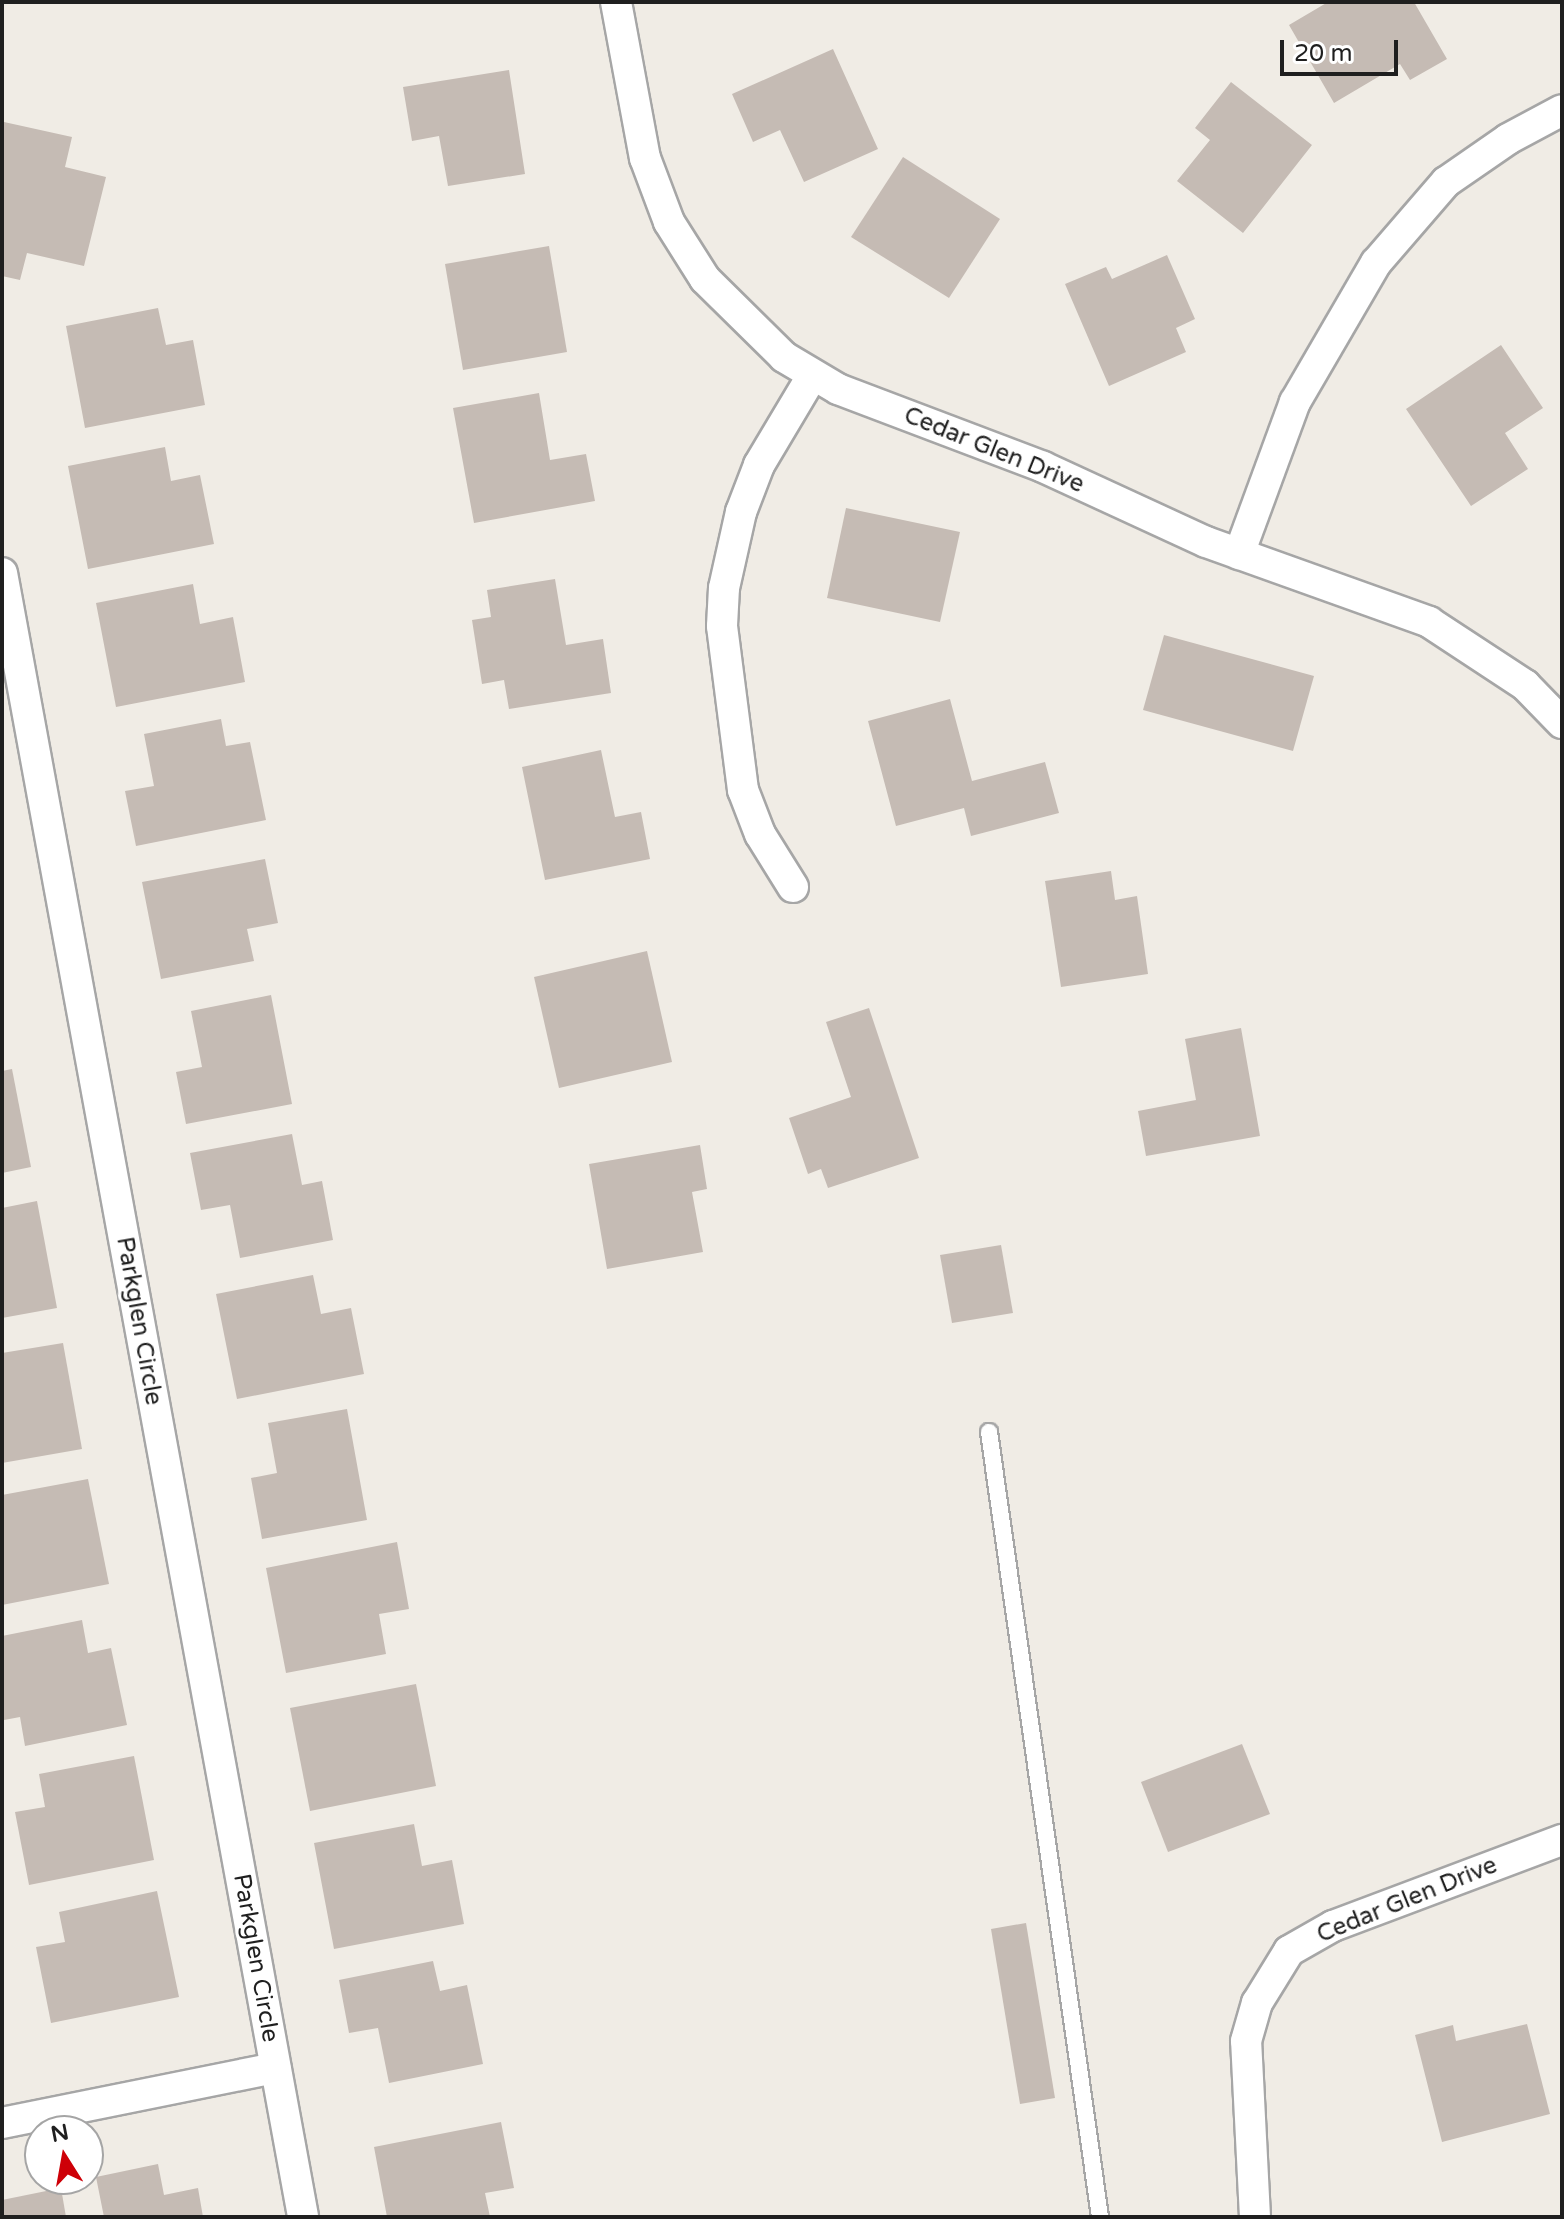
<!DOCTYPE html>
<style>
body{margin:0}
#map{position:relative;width:1564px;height:2219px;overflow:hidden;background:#f0ece5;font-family:"Varela Round",sans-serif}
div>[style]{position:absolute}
.building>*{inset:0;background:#c5bbb4}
.roads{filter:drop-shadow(2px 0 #a6a6a6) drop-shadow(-2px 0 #a6a6a6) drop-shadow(0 2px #a6a6a6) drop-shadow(0 -2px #a6a6a6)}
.lane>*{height:16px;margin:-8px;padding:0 8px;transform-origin:8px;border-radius:8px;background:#fff}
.street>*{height:30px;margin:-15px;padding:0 15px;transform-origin:15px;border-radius:15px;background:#fff}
span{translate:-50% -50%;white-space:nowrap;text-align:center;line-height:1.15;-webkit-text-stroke:6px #fff;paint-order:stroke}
.street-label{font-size:24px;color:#1f1f1f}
.frame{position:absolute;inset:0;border:4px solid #1f1f1f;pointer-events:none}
.north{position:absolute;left:24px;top:2115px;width:80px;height:80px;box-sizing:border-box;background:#fff;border:2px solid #a5a5a5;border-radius:50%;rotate:349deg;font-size:22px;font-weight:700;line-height:32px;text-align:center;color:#1f1f1f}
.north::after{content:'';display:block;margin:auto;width:28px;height:36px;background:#ce0008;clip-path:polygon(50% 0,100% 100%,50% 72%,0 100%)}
.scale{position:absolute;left:1280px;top:40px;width:118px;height:36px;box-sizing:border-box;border:4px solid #1f1f1f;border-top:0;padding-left:10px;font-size:24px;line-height:28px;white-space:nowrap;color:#1f1f1f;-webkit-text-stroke:6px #fff;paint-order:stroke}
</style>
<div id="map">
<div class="building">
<div style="clip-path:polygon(1328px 2px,1414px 2px,1447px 59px,1410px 80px,1400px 64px,1334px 103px,1289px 25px)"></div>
<div style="clip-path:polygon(833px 49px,878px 149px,804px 182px,780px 130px,753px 142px,732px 94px)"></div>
<div style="clip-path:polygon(509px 70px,525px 174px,448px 186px,439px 136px,412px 141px,403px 87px)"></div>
<div style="clip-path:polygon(1231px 82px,1312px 145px,1243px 233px,1177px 181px,1210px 140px,1195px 128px)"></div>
<div style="clip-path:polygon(4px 122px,72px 137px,65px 167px,106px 177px,84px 266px,27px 253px,20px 280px,2px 276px)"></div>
<div style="clip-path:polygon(903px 157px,1000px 219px,949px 298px,851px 237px)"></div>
<div style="clip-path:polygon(549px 246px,567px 352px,463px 370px,445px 264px)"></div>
<div style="clip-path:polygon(1167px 255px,1195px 319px,1176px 328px,1186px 352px,1109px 386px,1065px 284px,1106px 267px,1112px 279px)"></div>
<div style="clip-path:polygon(158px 308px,166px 345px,193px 340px,205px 405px,85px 428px,66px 326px)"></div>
<div style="clip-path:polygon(1501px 345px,1543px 408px,1505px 433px,1528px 469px,1471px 506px,1406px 409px)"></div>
<div style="clip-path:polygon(539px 393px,550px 460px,586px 454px,595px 501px,474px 523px,453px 408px)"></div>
<div style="clip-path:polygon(165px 447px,171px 481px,200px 475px,214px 544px,88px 569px,68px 466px)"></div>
<div style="clip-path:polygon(846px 508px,960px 532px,940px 622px,827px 598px)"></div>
<div style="clip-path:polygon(555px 579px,566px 645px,603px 639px,611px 693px,509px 709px,504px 680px,482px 684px,472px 620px,491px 617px,487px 590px)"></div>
<div style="clip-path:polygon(193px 584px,200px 624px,233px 617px,245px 682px,116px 707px,96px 603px)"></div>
<div style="clip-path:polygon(1164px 635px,1314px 676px,1293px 751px,1143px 710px)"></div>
<div style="clip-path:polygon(950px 699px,972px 781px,1045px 762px,1059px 813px,971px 836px,964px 808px,896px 826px,868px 721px)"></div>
<div style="clip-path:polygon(221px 719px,226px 746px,250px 742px,266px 820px,136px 846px,125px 791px,154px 786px,144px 734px)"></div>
<div style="clip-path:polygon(601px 750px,615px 817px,641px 812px,650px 859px,545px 880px,522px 767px)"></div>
<div style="clip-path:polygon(265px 859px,278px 923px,247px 929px,254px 961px,161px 979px,142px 882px)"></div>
<div style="clip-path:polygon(1111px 871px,1115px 900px,1137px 896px,1148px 974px,1061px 987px,1045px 881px)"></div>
<div style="clip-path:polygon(647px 951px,672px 1062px,559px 1088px,534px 977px)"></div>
<div style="clip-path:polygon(271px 995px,292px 1104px,186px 1124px,176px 1072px,202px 1067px,191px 1011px)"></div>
<div style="clip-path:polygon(869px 1008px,919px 1158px,828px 1188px,821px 1169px,808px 1174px,789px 1118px,851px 1097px,826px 1022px)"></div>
<div style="clip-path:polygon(1241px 1028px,1260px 1136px,1146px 1156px,1138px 1111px,1196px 1100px,1185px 1039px)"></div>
<div style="clip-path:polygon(12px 1069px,31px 1167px,2px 1173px,2px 1071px)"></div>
<div style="clip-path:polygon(292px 1134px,302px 1185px,322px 1181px,333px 1240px,240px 1258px,230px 1205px,201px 1210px,190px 1153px)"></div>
<div style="clip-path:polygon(700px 1145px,707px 1189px,692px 1192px,703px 1252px,607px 1269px,589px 1164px)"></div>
<div style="clip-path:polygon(37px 1201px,57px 1308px,2px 1318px,2px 1208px)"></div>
<div style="clip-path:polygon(1001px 1245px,1013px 1313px,952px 1323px,940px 1255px)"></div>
<div style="clip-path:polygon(313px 1275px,321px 1314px,351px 1308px,364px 1374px,237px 1399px,216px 1294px)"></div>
<div style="clip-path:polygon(63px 1343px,82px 1449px,2px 1463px,2px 1353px)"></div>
<div style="clip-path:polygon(347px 1409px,367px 1520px,262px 1539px,251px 1478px,277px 1473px,268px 1423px)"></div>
<div style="clip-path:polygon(88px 1479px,109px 1584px,2px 1605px,2px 1495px)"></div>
<div style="clip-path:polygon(397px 1542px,409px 1609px,379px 1614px,386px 1654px,286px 1673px,266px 1568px)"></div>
<div style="clip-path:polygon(82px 1620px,88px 1653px,111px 1648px,127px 1725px,25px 1746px,20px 1717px,4px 1720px,2px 1636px)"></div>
<div style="clip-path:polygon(416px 1684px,436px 1786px,310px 1811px,290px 1708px)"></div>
<div style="clip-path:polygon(1242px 1744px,1270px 1814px,1168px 1852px,1141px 1782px)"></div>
<div style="clip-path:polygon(134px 1756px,154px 1860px,29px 1885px,15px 1812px,45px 1807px,39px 1774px)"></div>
<div style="clip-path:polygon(414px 1824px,422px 1866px,452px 1860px,464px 1924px,334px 1949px,314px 1843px)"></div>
<div style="clip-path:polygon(157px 1891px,179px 1997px,51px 2023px,36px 1947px,65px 1942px,59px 1912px)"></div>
<div style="clip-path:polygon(1026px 1923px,1055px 2098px,1020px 2104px,991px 1929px)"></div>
<div style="clip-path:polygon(433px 1961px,440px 1991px,467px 1985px,483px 2064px,389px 2083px,378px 2028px,349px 2033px,339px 1980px)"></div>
<div style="clip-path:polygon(1527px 2024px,1550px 2114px,1442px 2142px,1415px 2035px,1453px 2025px,1456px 2041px)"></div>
<div style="clip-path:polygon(501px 2122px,514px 2188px,485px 2193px,490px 2217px,387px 2217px,374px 2147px)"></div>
<div style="clip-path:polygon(158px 2164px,164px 2195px,198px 2188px,203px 2217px,104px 2217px,96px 2177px)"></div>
<div style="clip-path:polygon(61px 2188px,66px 2217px,2px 2217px,2px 2200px)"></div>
</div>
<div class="roads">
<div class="lane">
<div style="left:989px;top:1432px;width:793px;rotate:81.95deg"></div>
</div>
<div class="street">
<div style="left:616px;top:2px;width:159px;rotate:79.5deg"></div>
<div style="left:645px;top:158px;width:68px;rotate:69.4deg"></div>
<div style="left:669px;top:222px;width:67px;rotate:57.7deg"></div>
<div style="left:705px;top:279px;width:111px;rotate:44.6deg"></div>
<div style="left:784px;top:357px;width:63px;rotate:30.7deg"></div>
<div style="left:838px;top:389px;width:219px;rotate:20.8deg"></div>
<div style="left:1043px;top:467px;width:179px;rotate:24.7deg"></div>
<div style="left:1206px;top:542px;width:237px;rotate:19.7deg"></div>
<div style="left:1429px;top:622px;width:115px;rotate:33.3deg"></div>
<div style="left:1525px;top:685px;width:53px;rotate:45.8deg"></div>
<div style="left:1239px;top:554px;width:162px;rotate:-69.8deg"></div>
<div style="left:1295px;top:402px;width:161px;rotate:-59.8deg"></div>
<div style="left:1376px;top:263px;width:107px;rotate:-49.2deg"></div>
<div style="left:1446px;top:182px;width:75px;rotate:-34.7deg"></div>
<div style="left:1508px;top:139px;width:61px;rotate:-28.2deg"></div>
<div style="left:2px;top:573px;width:1671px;rotate:79.62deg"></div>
<div style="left:793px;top:887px;width:62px;rotate:-121.9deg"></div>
<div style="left:760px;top:834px;width:47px;rotate:-111.1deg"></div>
<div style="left:743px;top:790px;width:165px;rotate:-97.3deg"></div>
<div style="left:722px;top:626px;width:38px;rotate:-87deg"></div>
<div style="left:724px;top:588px;width:78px;rotate:-77.4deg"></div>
<div style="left:741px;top:512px;width:50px;rotate:-69deg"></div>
<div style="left:759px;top:465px;width:104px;rotate:-59.2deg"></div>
<div style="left:2px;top:2123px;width:279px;rotate:-11.4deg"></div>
<div style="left:1255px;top:2217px;width:176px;rotate:-92.9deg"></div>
<div style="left:1246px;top:2041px;width:40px;rotate:-74deg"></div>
<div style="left:1257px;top:2003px;width:61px;rotate:-58.4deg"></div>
<div style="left:1289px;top:1951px;width:51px;rotate:-29.6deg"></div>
<div style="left:1333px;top:1926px;width:245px;rotate:-20.6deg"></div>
</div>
</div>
<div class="street-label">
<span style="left:994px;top:450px;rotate:22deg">Cedar Glen Drive</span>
<span style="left:139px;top:1321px;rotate:80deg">Parkglen Circle</span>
<span style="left:1407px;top:1900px;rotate:-22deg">Cedar Glen Drive</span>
<span style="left:256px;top:1958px;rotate:80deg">Parkglen Circle</span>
</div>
<div class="frame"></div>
<div class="north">N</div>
<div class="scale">20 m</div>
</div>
